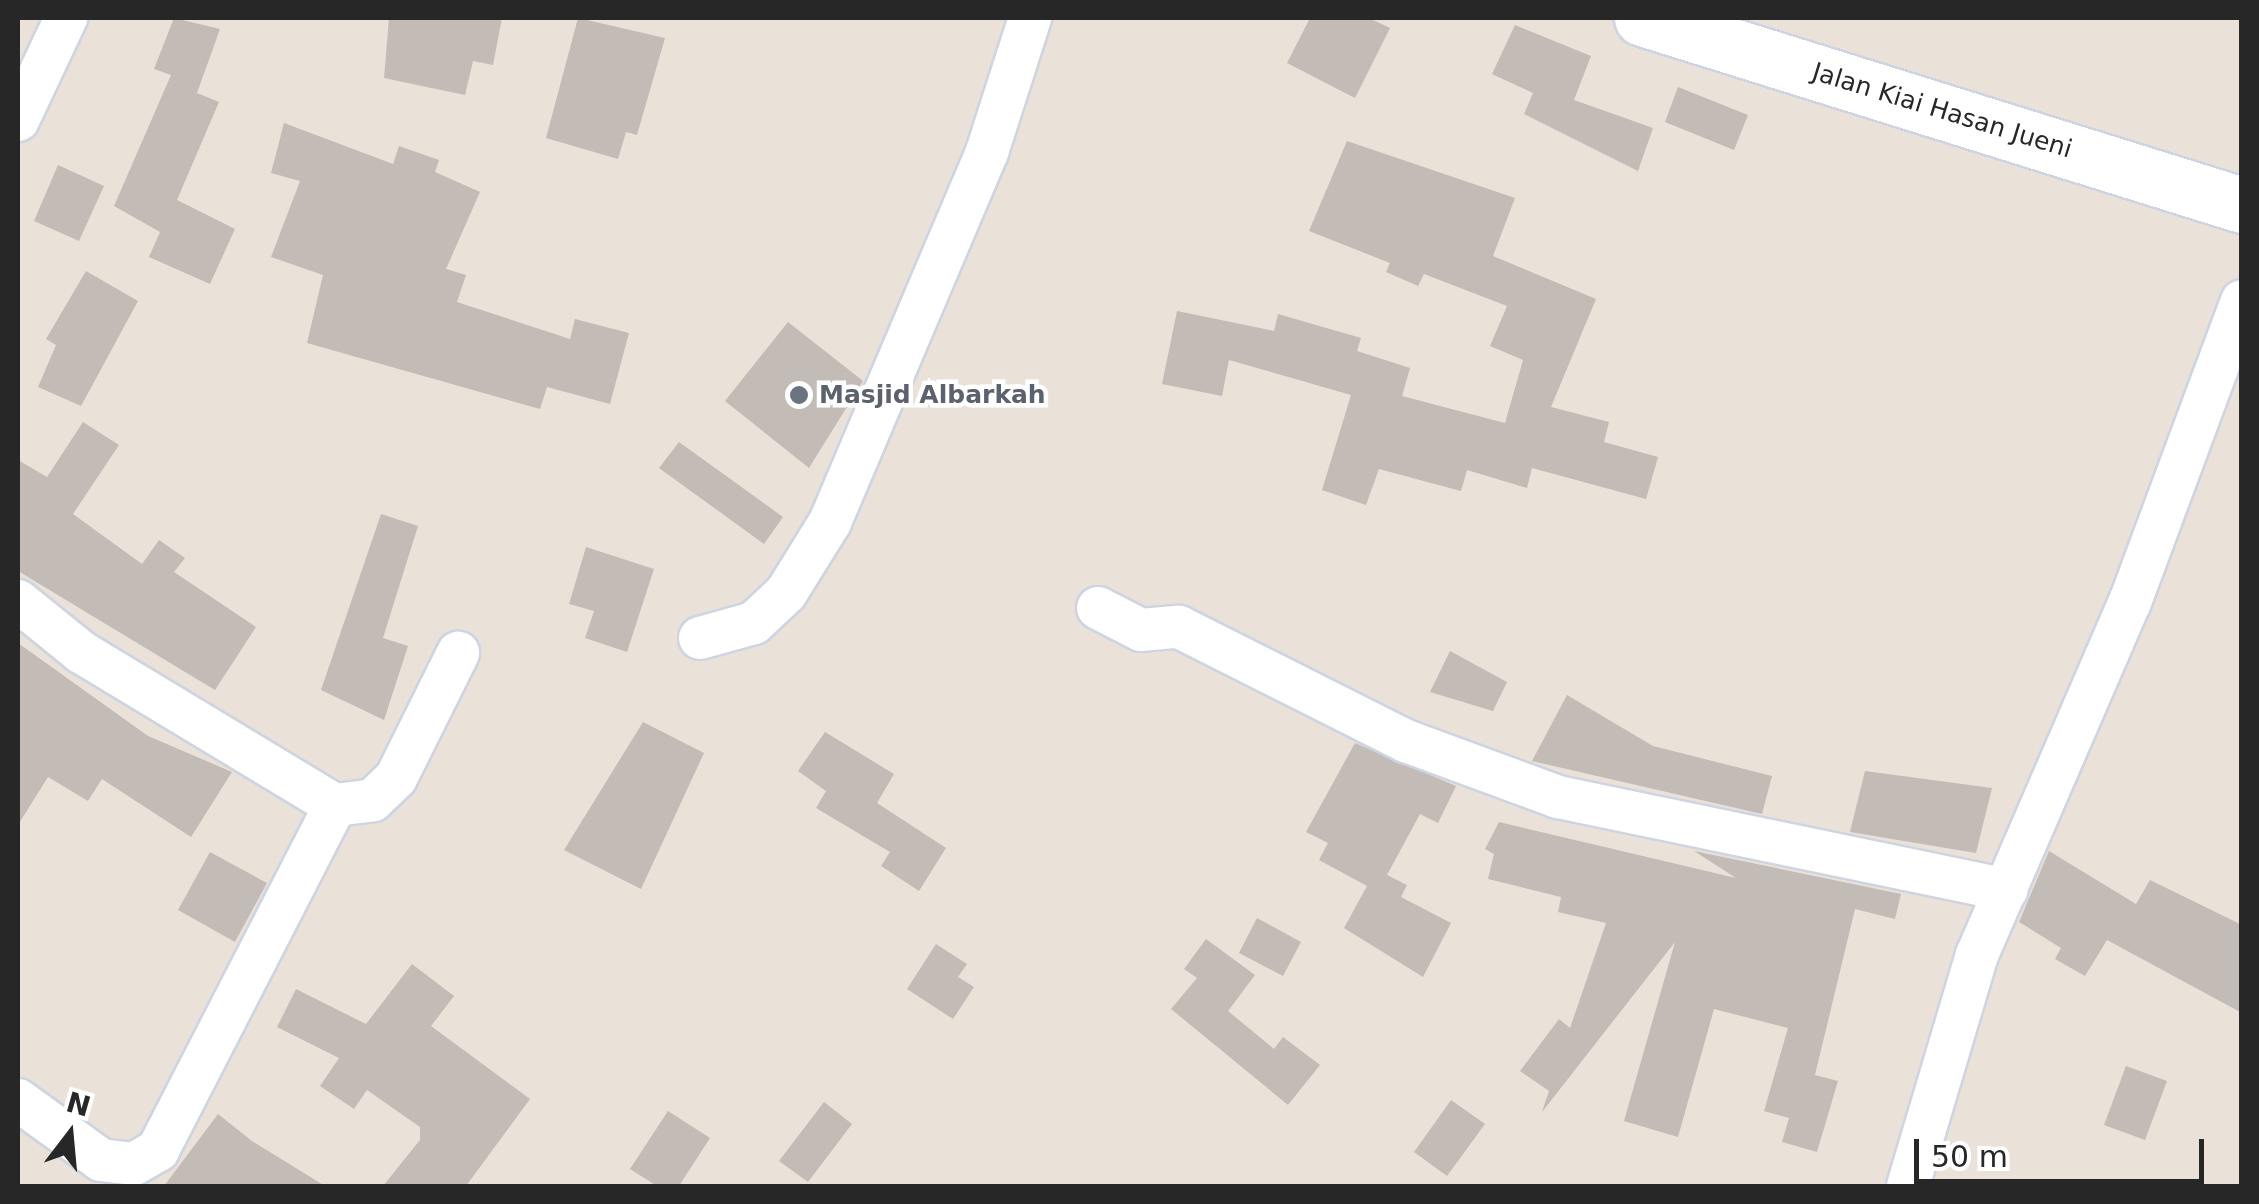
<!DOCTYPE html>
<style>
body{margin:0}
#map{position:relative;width:2259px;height:1204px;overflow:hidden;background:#eae1d9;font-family:"DejaVu Sans",sans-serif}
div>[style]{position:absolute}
.building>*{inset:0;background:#c2bbb6}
.roads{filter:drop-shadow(2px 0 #ced4e1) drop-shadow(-2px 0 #ced4e1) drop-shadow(0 2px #ced4e1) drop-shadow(0 -2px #ced4e1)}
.minor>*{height:42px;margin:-21px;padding:0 21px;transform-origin:21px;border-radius:21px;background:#fff}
.tertiary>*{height:55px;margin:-27.5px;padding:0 27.5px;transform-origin:27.5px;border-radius:27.5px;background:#fff}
.dots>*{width:28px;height:28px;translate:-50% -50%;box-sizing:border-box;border:5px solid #fff;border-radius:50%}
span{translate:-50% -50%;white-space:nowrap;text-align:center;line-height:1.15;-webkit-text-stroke:9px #fff;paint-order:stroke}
.street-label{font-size:25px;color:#272727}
.worship-label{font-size:25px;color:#5b616d;font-weight:700}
.left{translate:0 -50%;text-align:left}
.frame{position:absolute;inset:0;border:20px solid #272727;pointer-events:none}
.north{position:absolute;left:20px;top:1084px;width:100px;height:100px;-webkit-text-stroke:8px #fff;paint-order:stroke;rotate:16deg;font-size:28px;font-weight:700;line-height:40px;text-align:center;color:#272727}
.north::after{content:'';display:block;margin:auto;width:35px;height:45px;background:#272727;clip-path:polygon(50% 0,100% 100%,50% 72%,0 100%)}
.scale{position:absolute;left:1914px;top:1139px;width:290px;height:45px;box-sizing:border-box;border:5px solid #272727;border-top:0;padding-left:12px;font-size:30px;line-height:35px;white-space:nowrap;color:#272727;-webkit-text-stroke:8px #fff;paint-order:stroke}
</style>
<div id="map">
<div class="building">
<div style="clip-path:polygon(174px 18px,220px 29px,197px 93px,219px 102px,177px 200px,235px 229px,210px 284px,149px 257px,160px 232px,114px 206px,171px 75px,154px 69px)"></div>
<div style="clip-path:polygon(389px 18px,502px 18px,493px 65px,473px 61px,465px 95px,384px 78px)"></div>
<div style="clip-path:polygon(578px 18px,665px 38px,637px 135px,626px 132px,618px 159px,546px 138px)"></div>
<div style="clip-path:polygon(1310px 18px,1369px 18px,1390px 28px,1355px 98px,1287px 63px)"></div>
<div style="clip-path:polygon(1515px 25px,1591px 56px,1574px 100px,1653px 128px,1638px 171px,1524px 114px,1533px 93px,1492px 74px)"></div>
<div style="clip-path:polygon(1678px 87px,1748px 115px,1734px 150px,1665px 122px)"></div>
<div style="clip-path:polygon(284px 123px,393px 164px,399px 146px,439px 160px,435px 172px,480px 192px,446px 269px,466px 275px,457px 302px,570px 339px,575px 319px,629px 333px,610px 404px,547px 387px,540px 409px,307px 343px,323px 275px,271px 257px,300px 181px,271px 173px)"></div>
<div style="clip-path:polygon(1347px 141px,1515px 198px,1493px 256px,1596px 299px,1551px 407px,1609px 422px,1604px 442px,1658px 457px,1646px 499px,1532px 468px,1527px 488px,1467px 470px,1461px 491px,1379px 469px,1366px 505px,1322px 490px,1351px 395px,1229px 360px,1222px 396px,1162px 384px,1177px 311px,1274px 331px,1278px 314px,1361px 338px,1357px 351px,1410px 368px,1402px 396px,1505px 423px,1523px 360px,1490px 346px,1507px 306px,1424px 274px,1418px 286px,1386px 272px,1390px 263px,1309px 231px)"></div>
<div style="clip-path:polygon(58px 165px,104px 186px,79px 241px,34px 221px)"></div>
<div style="clip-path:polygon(86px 271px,138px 301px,81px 406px,38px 387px,56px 345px,46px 339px)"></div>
<div style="clip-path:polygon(788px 322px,863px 381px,809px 468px,725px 401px)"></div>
<div style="clip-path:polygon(83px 422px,119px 445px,73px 514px,142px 564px,159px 540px,185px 558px,174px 572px,256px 627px,215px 690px,18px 571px,18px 460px,47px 477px)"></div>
<div style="clip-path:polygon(679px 442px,783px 517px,764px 544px,659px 468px)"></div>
<div style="clip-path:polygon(381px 514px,418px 526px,383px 638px,408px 646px,384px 720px,321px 690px)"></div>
<div style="clip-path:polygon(586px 547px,654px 569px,627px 652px,585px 638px,594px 611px,569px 604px)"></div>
<div style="clip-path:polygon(18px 643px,148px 736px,232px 772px,191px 837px,102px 779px,88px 801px,48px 777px,18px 825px)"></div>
<div style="clip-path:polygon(1450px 651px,1507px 682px,1493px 711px,1430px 692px)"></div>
<div style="clip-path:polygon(1567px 695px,1653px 746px,1772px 776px,1762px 814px,1532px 761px)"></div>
<div style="clip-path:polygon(643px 722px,704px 753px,641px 889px,564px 850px)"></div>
<div style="clip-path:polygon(825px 732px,894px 774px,877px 803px,946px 848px,919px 891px,881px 866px,890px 852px,816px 808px,826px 791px,798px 771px)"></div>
<div style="clip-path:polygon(1355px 743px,1456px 786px,1438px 823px,1420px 814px,1387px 875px,1407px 885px,1401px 897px,1451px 923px,1423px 977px,1344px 928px,1367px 886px,1319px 860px,1328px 843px,1306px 832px)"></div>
<div style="clip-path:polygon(1865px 771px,1992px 788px,1976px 853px,1850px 832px)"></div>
<div style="clip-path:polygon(1499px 822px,1736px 878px,1694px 851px,1901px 894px,1895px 919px,1855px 909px,1815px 1075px,1838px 1081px,1817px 1152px,1782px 1142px,1789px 1118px,1764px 1111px,1788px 1028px,1714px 1009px,1678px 1137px,1624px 1121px,1675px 942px,1542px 1112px,1549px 1091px,1520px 1071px,1559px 1019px,1570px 1028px,1606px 923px,1558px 912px,1561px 897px,1488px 879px,1494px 854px,1485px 849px)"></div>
<div style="clip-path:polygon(2049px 851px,2136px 904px,2150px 880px,2242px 925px,2242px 1013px,2107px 940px,2085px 976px,2055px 959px,2061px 948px,2019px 922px)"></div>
<div style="clip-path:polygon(210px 852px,267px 883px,235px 942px,178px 910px)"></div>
<div style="clip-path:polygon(1257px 918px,1301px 942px,1283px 976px,1239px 953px)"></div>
<div style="clip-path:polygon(1206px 939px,1255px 975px,1228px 1011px,1274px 1049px,1283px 1037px,1320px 1065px,1288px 1105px,1171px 1009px,1197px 978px,1184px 969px)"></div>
<div style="clip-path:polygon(936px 944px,967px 964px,958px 977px,974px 987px,953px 1019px,907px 989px)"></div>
<div style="clip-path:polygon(412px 964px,454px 996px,431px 1026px,530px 1099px,466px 1186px,383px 1186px,420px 1140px,420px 1127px,367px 1090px,354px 1109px,320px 1086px,339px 1058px,277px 1027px,296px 989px,366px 1024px)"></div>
<div style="clip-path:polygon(2126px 1066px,2167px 1081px,2145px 1140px,2104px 1125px)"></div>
<div style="clip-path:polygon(1451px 1100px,1485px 1124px,1447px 1176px,1414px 1152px)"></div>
<div style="clip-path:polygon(824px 1102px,852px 1124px,808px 1182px,779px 1161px)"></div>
<div style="clip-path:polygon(668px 1111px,710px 1138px,679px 1186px,657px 1186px,630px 1169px)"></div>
<div style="clip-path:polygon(218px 1114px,252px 1141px,325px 1186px,164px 1186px)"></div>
</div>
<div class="roads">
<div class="minor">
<div style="left:18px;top:120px;width:113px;rotate:-64.8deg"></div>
<div style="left:18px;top:601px;width:81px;rotate:39deg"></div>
<div style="left:81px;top:652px;width:297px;rotate:31.1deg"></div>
<div style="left:335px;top:805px;width:38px;rotate:-7deg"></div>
<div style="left:373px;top:800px;width:32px;rotate:-44deg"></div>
<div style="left:396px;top:778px;width:140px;rotate:-63.6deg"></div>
<div style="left:1098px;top:608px;width:48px;rotate:27.1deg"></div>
<div style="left:1141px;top:630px;width:38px;rotate:-5deg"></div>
<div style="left:1179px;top:627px;width:254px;rotate:26.7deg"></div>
<div style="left:1406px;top:741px;width:162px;rotate:20.2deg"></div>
<div style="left:1558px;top:797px;width:458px;rotate:11.7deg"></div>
<div style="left:700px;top:638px;width:56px;rotate:-15.5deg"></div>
<div style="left:754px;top:623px;width:44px;rotate:-43.2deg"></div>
<div style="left:786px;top:593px;width:84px;rotate:-58.2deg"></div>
<div style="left:830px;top:522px;width:402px;rotate:-67deg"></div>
<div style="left:987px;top:152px;width:141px;rotate:-72.2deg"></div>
<div style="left:18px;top:1100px;width:102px;rotate:35.9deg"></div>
<div style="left:101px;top:1160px;width:33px;rotate:7deg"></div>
<div style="left:134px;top:1164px;width:28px;rotate:-30deg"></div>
<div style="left:158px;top:1150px;width:388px;rotate:-62.8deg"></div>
<div style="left:1908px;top:1186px;width:241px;rotate:-73.4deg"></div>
<div style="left:1977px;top:955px;width:385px;rotate:-66.6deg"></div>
<div style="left:2130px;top:602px;width:321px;rotate:-69.6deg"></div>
</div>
<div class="tertiary">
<div style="left:1642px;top:18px;width:628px;rotate:17.31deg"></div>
</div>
</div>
<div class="dots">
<div style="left:799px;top:395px;background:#6b7280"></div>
</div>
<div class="street-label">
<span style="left:1942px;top:111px;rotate:17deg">Jalan Kiai Hasan Jueni</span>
</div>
<div class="worship-label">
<span class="left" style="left:819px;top:395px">Masjid Albarkah</span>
</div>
<div class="frame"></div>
<div class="north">N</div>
<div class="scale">50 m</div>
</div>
